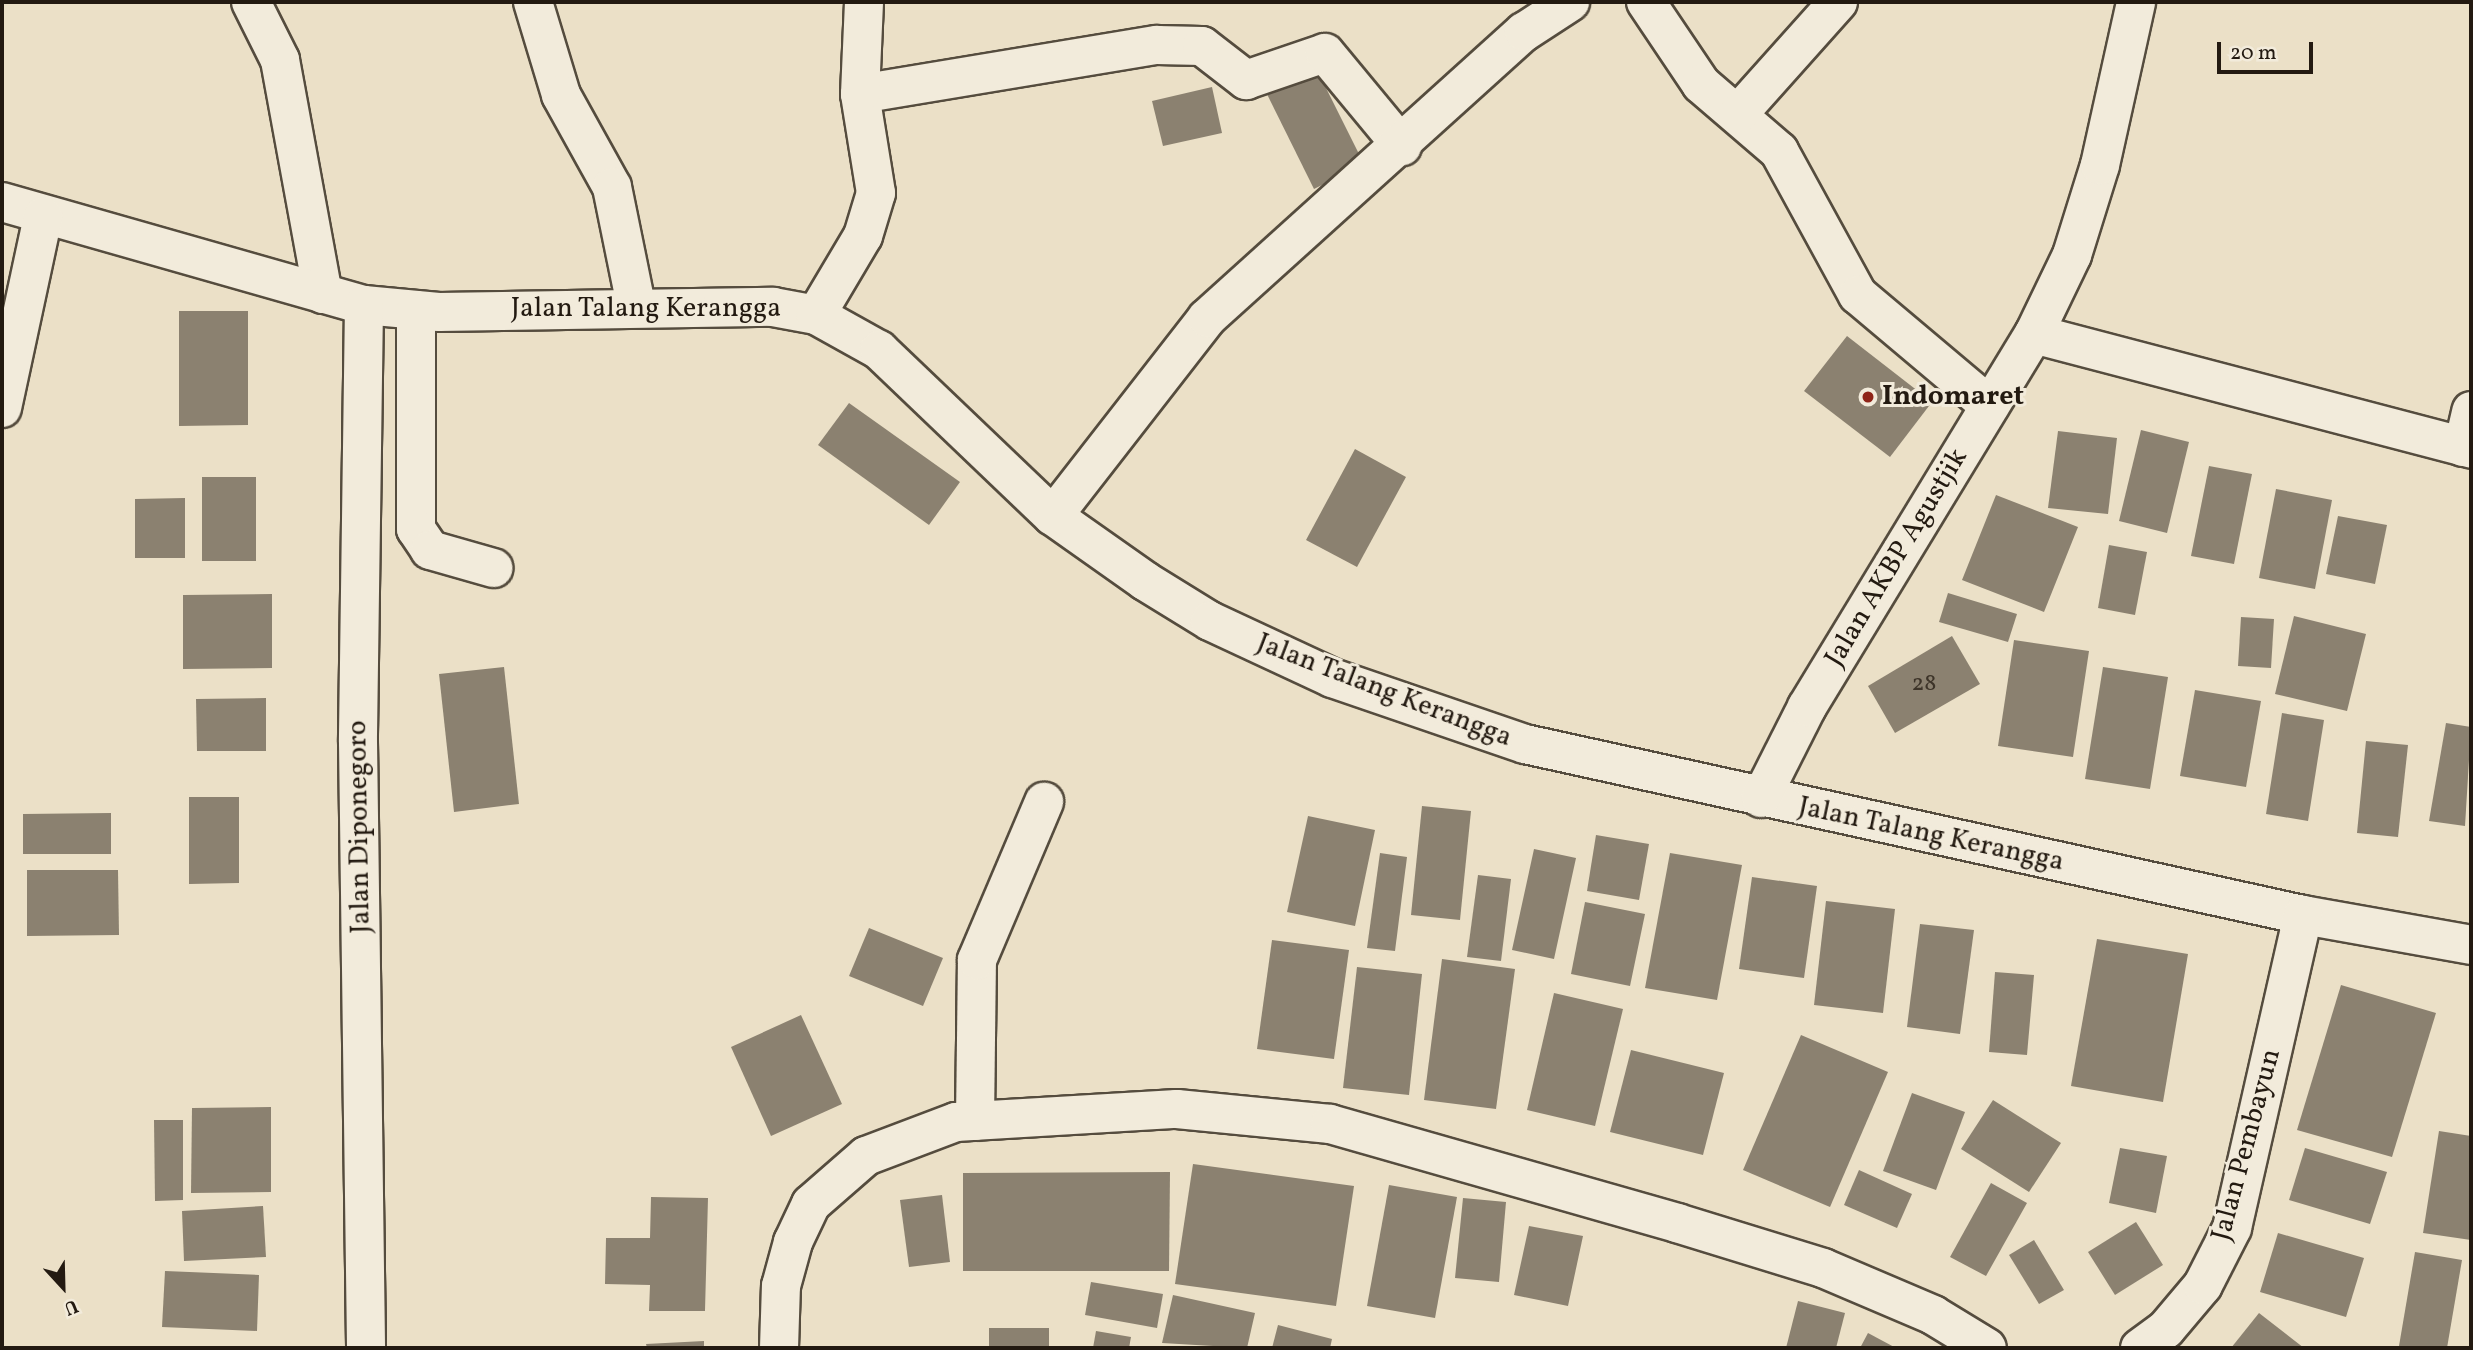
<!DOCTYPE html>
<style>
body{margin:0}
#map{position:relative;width:2473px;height:1350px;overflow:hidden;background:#ebe0c7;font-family:Vollkorn,serif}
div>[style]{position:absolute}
.building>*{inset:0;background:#8b8170}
.roads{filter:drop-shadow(2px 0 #554c3e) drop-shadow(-2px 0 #554c3e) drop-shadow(0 2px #554c3e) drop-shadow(0 -2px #554c3e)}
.minor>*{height:38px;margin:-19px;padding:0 19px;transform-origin:19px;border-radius:19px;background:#f2ebdb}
.dots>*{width:19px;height:19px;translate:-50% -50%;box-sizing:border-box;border:4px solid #f2ebdb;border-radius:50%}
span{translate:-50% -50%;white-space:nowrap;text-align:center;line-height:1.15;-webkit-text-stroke:6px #f2ebdb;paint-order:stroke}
.number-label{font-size:24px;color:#3d3429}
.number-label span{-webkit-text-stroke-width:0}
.street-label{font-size:28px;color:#231a11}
.poi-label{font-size:28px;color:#231a11;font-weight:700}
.left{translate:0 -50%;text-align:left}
.frame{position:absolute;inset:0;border:4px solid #231a11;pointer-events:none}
.north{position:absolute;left:28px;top:1252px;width:70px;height:70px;-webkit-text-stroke:5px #f2ebdb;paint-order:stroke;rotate:158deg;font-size:19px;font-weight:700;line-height:28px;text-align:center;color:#231a11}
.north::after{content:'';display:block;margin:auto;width:24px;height:32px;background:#231a11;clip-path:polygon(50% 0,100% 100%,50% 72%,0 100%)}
.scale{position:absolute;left:2217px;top:42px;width:96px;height:32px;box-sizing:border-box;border:4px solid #231a11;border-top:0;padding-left:9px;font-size:21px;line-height:24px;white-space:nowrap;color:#231a11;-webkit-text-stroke:5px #f2ebdb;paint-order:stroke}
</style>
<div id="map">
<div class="building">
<div style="clip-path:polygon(1313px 62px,1364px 164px,1314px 189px,1263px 86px)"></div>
<div style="clip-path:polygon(1212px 87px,1222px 133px,1163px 146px,1152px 101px)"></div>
<div style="clip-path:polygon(179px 311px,248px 311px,248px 425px,179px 426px)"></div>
<div style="clip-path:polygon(1847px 336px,1932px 402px,1890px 457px,1804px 391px)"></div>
<div style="clip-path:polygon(849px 403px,960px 482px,929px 525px,818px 445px)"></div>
<div style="clip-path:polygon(2141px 430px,2189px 442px,2167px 533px,2119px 521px)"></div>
<div style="clip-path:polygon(2058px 431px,2117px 438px,2108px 514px,2048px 508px)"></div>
<div style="clip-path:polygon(1355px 449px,1406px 477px,1357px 567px,1306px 540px)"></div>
<div style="clip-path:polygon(2209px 466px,2252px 474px,2234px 564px,2191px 556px)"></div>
<div style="clip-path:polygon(202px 477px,256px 477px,256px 561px,202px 561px)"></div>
<div style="clip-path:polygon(2276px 489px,2332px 500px,2315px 589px,2259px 578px)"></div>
<div style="clip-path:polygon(1996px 495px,2078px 527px,2044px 612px,1962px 580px)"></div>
<div style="clip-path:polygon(185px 498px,185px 558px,135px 558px,135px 499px)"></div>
<div style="clip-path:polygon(2338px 516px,2387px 525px,2375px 584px,2326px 574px)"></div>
<div style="clip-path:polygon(2109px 545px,2147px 552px,2135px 615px,2098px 608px)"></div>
<div style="clip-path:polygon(1948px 593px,2017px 614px,2008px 642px,1939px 622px)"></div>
<div style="clip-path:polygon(272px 594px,272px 668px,183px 669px,183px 595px)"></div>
<div style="clip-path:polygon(2294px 616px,2366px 634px,2347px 711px,2275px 694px)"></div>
<div style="clip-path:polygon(2241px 617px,2274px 619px,2271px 668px,2238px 666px)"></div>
<div style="clip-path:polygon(1952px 636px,1980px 684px,1895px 733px,1868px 686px)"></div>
<div style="clip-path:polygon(2014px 640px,2089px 651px,2073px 757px,1998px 746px)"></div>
<div style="clip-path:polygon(504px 667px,519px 804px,454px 812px,439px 674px)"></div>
<div style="clip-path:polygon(2103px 667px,2168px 677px,2150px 789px,2085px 779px)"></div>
<div style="clip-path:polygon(2195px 690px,2261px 701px,2246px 787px,2180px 776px)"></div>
<div style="clip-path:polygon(266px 698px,266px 751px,197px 751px,196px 699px)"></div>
<div style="clip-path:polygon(2282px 713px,2324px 720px,2308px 821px,2266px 814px)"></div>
<div style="clip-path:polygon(2446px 723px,2471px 727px,2465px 826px,2429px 821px)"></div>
<div style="clip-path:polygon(2366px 741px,2408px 745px,2398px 837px,2357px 833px)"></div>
<div style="clip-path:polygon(189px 797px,239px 797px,239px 883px,189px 884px)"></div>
<div style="clip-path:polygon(1422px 806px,1471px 811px,1460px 920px,1411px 915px)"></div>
<div style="clip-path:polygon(111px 813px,111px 854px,23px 854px,23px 814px)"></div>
<div style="clip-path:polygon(1308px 816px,1375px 830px,1355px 926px,1287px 912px)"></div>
<div style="clip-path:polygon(1596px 835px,1649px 844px,1639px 900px,1587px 891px)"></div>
<div style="clip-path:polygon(1534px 849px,1576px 858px,1554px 959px,1512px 950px)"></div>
<div style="clip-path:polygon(1380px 853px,1407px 857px,1395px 951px,1367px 948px)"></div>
<div style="clip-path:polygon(1670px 853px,1742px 865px,1717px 1000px,1645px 988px)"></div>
<div style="clip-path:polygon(27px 870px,118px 870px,119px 935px,27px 936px)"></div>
<div style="clip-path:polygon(1478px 875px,1511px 879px,1501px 961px,1467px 957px)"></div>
<div style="clip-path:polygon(1752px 877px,1817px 886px,1804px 978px,1739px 969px)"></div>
<div style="clip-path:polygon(1826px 901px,1895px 909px,1883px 1013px,1814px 1005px)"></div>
<div style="clip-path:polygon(1585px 902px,1645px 914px,1630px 986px,1571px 974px)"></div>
<div style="clip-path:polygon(1920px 924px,1974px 930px,1960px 1034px,1907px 1027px)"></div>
<div style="clip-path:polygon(869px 928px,943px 958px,923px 1006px,849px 976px)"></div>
<div style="clip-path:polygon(2097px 939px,2188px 954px,2163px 1102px,2071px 1086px)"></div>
<div style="clip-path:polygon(1272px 940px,1349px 950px,1334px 1059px,1257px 1049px)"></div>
<div style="clip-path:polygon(1442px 959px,1515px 969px,1496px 1109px,1424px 1100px)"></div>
<div style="clip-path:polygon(1357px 967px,1422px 974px,1409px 1095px,1343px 1088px)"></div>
<div style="clip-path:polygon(1995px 972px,2034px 975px,2027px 1055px,1989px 1052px)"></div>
<div style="clip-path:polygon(2341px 985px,2436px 1013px,2392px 1157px,2297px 1130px)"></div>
<div style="clip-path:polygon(1554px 993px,1623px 1009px,1595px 1126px,1527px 1110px)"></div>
<div style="clip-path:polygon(801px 1015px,842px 1104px,771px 1136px,731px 1047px)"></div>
<div style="clip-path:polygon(1801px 1035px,1888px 1072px,1830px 1207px,1743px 1170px)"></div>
<div style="clip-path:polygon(1631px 1050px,1724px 1073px,1703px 1155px,1610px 1132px)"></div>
<div style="clip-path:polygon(1912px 1093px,1965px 1112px,1936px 1190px,1883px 1171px)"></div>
<div style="clip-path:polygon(1993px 1100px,2061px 1143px,2029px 1192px,1961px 1149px)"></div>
<div style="clip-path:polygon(271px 1107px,271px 1192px,191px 1193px,192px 1108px)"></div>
<div style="clip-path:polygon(154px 1120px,183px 1120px,183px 1200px,155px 1201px)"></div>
<div style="clip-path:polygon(2439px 1131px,2471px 1136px,2471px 1240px,2423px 1233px)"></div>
<div style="clip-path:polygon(2120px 1148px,2167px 1156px,2156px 1213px,2109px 1203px)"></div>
<div style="clip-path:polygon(2305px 1148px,2387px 1172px,2370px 1224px,2289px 1200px)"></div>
<div style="clip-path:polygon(1193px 1164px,1354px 1186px,1336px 1306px,1175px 1284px)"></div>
<div style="clip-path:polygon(1859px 1170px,1912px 1194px,1897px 1228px,1844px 1205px)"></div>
<div style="clip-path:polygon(1170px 1172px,1169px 1271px,963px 1271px,963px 1173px)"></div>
<div style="clip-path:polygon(1991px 1183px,2027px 1203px,1986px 1276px,1950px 1257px)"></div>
<div style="clip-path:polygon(1389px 1185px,1457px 1197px,1435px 1318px,1367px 1306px)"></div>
<div style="clip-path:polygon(942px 1195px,950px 1262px,909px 1267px,900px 1200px)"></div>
<div style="clip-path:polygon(651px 1197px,708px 1198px,705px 1311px,649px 1311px,650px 1285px,605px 1284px,606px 1238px,650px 1238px)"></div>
<div style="clip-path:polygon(1463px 1198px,1506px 1202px,1499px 1282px,1455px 1278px)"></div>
<div style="clip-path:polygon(263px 1206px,266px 1257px,184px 1261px,182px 1211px)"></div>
<div style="clip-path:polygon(2136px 1222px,2163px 1265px,2115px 1295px,2088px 1252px)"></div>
<div style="clip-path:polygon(1529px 1226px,1583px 1236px,1568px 1306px,1514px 1295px)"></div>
<div style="clip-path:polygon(2278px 1233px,2364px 1258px,2346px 1317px,2260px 1292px)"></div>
<div style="clip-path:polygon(2034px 1240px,2064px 1290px,2039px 1304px,2009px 1255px)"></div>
<div style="clip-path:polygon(2415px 1252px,2462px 1260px,2447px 1348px,2399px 1346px)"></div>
<div style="clip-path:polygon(165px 1271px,259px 1275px,257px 1331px,162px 1327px)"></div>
<div style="clip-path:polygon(1091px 1282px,1163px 1294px,1157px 1328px,1085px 1315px)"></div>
<div style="clip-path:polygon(1173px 1295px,1255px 1313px,1247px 1348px,1162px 1343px)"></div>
<div style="clip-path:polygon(1798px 1301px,1845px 1313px,1836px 1348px,1786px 1348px)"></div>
<div style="clip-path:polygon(2259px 1313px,2304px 1348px,2231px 1348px)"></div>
<div style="clip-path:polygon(1278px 1325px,1332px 1339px,1330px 1348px,1272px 1348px)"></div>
<div style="clip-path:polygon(989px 1328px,1049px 1328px,1049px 1348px,989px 1348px)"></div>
<div style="clip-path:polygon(1096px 1331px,1131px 1337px,1129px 1348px,1093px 1348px)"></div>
<div style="clip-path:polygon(1868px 1333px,1896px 1348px,1860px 1348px)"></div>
<div style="clip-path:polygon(704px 1341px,704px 1348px,647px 1348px,646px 1344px)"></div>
</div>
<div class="roads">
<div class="minor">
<div style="left:251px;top:2px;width:65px;rotate:63.4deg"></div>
<div style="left:280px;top:60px;width:238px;rotate:79.6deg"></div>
<div style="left:533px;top:2px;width:97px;rotate:73.2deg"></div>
<div style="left:561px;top:95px;width:105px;rotate:61deg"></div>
<div style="left:612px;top:187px;width:120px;rotate:78.5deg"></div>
<div style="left:1646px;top:2px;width:99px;rotate:56.1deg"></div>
<div style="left:1701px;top:84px;width:103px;rotate:40.7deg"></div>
<div style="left:1779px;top:151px;width:164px;rotate:61.3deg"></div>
<div style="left:1858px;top:295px;width:172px;rotate:40.1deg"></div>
<div style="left:860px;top:94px;width:301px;rotate:-9.4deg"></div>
<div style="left:1157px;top:45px;width:45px;rotate:1.3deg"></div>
<div style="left:1202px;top:46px;width:56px;rotate:37.7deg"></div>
<div style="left:1246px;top:80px;width:83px;rotate:-18.9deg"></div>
<div style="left:1325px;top:53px;width:121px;rotate:50.4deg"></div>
<div style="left:1738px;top:114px;width:150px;rotate:-48.2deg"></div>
<div style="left:2px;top:202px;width:376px;rotate:15.9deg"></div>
<div style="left:364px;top:305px;width:75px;rotate:5.3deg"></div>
<div style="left:439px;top:312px;width:334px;rotate:-0.9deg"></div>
<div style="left:773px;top:307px;width:44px;rotate:10.5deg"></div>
<div style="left:816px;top:315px;width:72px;rotate:29.1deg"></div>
<div style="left:879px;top:350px;width:240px;rotate:43.7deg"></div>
<div style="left:1053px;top:516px;width:113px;rotate:35.2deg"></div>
<div style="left:1145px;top:581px;width:76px;rotate:31.6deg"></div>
<div style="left:1210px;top:621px;width:135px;rotate:25deg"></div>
<div style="left:1332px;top:678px;width:204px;rotate:18.9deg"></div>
<div style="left:1525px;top:744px;width:797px;rotate:12.4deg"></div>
<div style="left:2303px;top:915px;width:171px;rotate:10.1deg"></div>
<div style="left:364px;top:305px;width:437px;rotate:90.8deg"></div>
<div style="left:358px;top:742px;width:606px;rotate:89.24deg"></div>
<div style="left:416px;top:310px;width:219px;rotate:90deg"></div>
<div style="left:416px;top:529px;width:25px;rotate:56deg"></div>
<div style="left:430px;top:550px;width:66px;rotate:15.9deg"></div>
<div style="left:816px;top:315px;width:92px;rotate:-59.3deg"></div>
<div style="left:863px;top:236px;width:45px;rotate:-73.2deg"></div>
<div style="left:876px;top:193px;width:100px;rotate:-99.2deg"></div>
<div style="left:860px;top:94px;width:92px;rotate:-87.5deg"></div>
<div style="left:2034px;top:334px;width:452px;rotate:14.7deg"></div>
<div style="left:2px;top:408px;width:196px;rotate:-77.9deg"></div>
<div style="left:2463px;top:447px;width:37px;rotate:-77deg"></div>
<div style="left:1053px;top:516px;width:251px;rotate:-52.1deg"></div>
<div style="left:1207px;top:318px;width:427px;rotate:-42.1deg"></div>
<div style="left:1524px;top:32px;width:55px;rotate:-33.1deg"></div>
<div style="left:1761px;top:798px;width:102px;rotate:-63.2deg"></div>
<div style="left:1807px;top:707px;width:437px;rotate:-58.7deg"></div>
<div style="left:2034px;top:334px;width:88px;rotate:-64.3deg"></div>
<div style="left:2072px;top:255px;width:94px;rotate:-72.7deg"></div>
<div style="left:2100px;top:165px;width:167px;rotate:-77.5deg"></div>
<div style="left:975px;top:1121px;width:161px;rotate:-89.3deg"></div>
<div style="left:977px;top:960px;width:172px;rotate:-67deg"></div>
<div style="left:779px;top:1348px;width:62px;rotate:-88.2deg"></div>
<div style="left:781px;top:1286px;width:46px;rotate:-74.7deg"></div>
<div style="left:793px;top:1242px;width:42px;rotate:-64.7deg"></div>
<div style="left:811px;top:1204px;width:73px;rotate:-41.1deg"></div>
<div style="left:866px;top:1156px;width:96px;rotate:-20.7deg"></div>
<div style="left:956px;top:1122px;width:221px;rotate:-3.4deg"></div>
<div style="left:1177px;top:1109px;width:154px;rotate:5.6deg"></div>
<div style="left:1330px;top:1124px;width:361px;rotate:15.9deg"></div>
<div style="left:1677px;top:1223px;width:153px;rotate:17.1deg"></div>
<div style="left:1823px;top:1268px;width:120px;rotate:23.1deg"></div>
<div style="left:1933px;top:1315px;width:63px;rotate:31.4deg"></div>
<div style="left:2140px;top:1348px;width:32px;rotate:-36deg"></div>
<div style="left:2166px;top:1329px;width:57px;rotate:-49.9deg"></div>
<div style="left:2203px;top:1285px;width:64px;rotate:-63deg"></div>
<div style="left:2232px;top:1228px;width:321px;rotate:-77.2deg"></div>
</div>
</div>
<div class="dots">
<div style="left:1868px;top:397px;background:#8f2418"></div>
</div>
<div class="number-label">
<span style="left:1924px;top:685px">28</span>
</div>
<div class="street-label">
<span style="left:646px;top:309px">Jalan Talang Kerangga</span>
<span style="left:1897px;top:558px;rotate:-59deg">Jalan AKBP Agustjik</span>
<span style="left:1384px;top:691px;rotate:21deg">Jalan Talang Kerangga</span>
<span style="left:360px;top:827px;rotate:-91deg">Jalan Diponegoro</span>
<span style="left:1931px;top:835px;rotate:12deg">Jalan Talang Kerangga</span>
<span style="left:2247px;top:1145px;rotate:-75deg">Jalan Pembayun</span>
</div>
<div class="poi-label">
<span class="left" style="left:1882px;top:397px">Indomaret</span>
</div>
<div class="frame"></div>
<div class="north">U</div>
<div class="scale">20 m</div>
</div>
